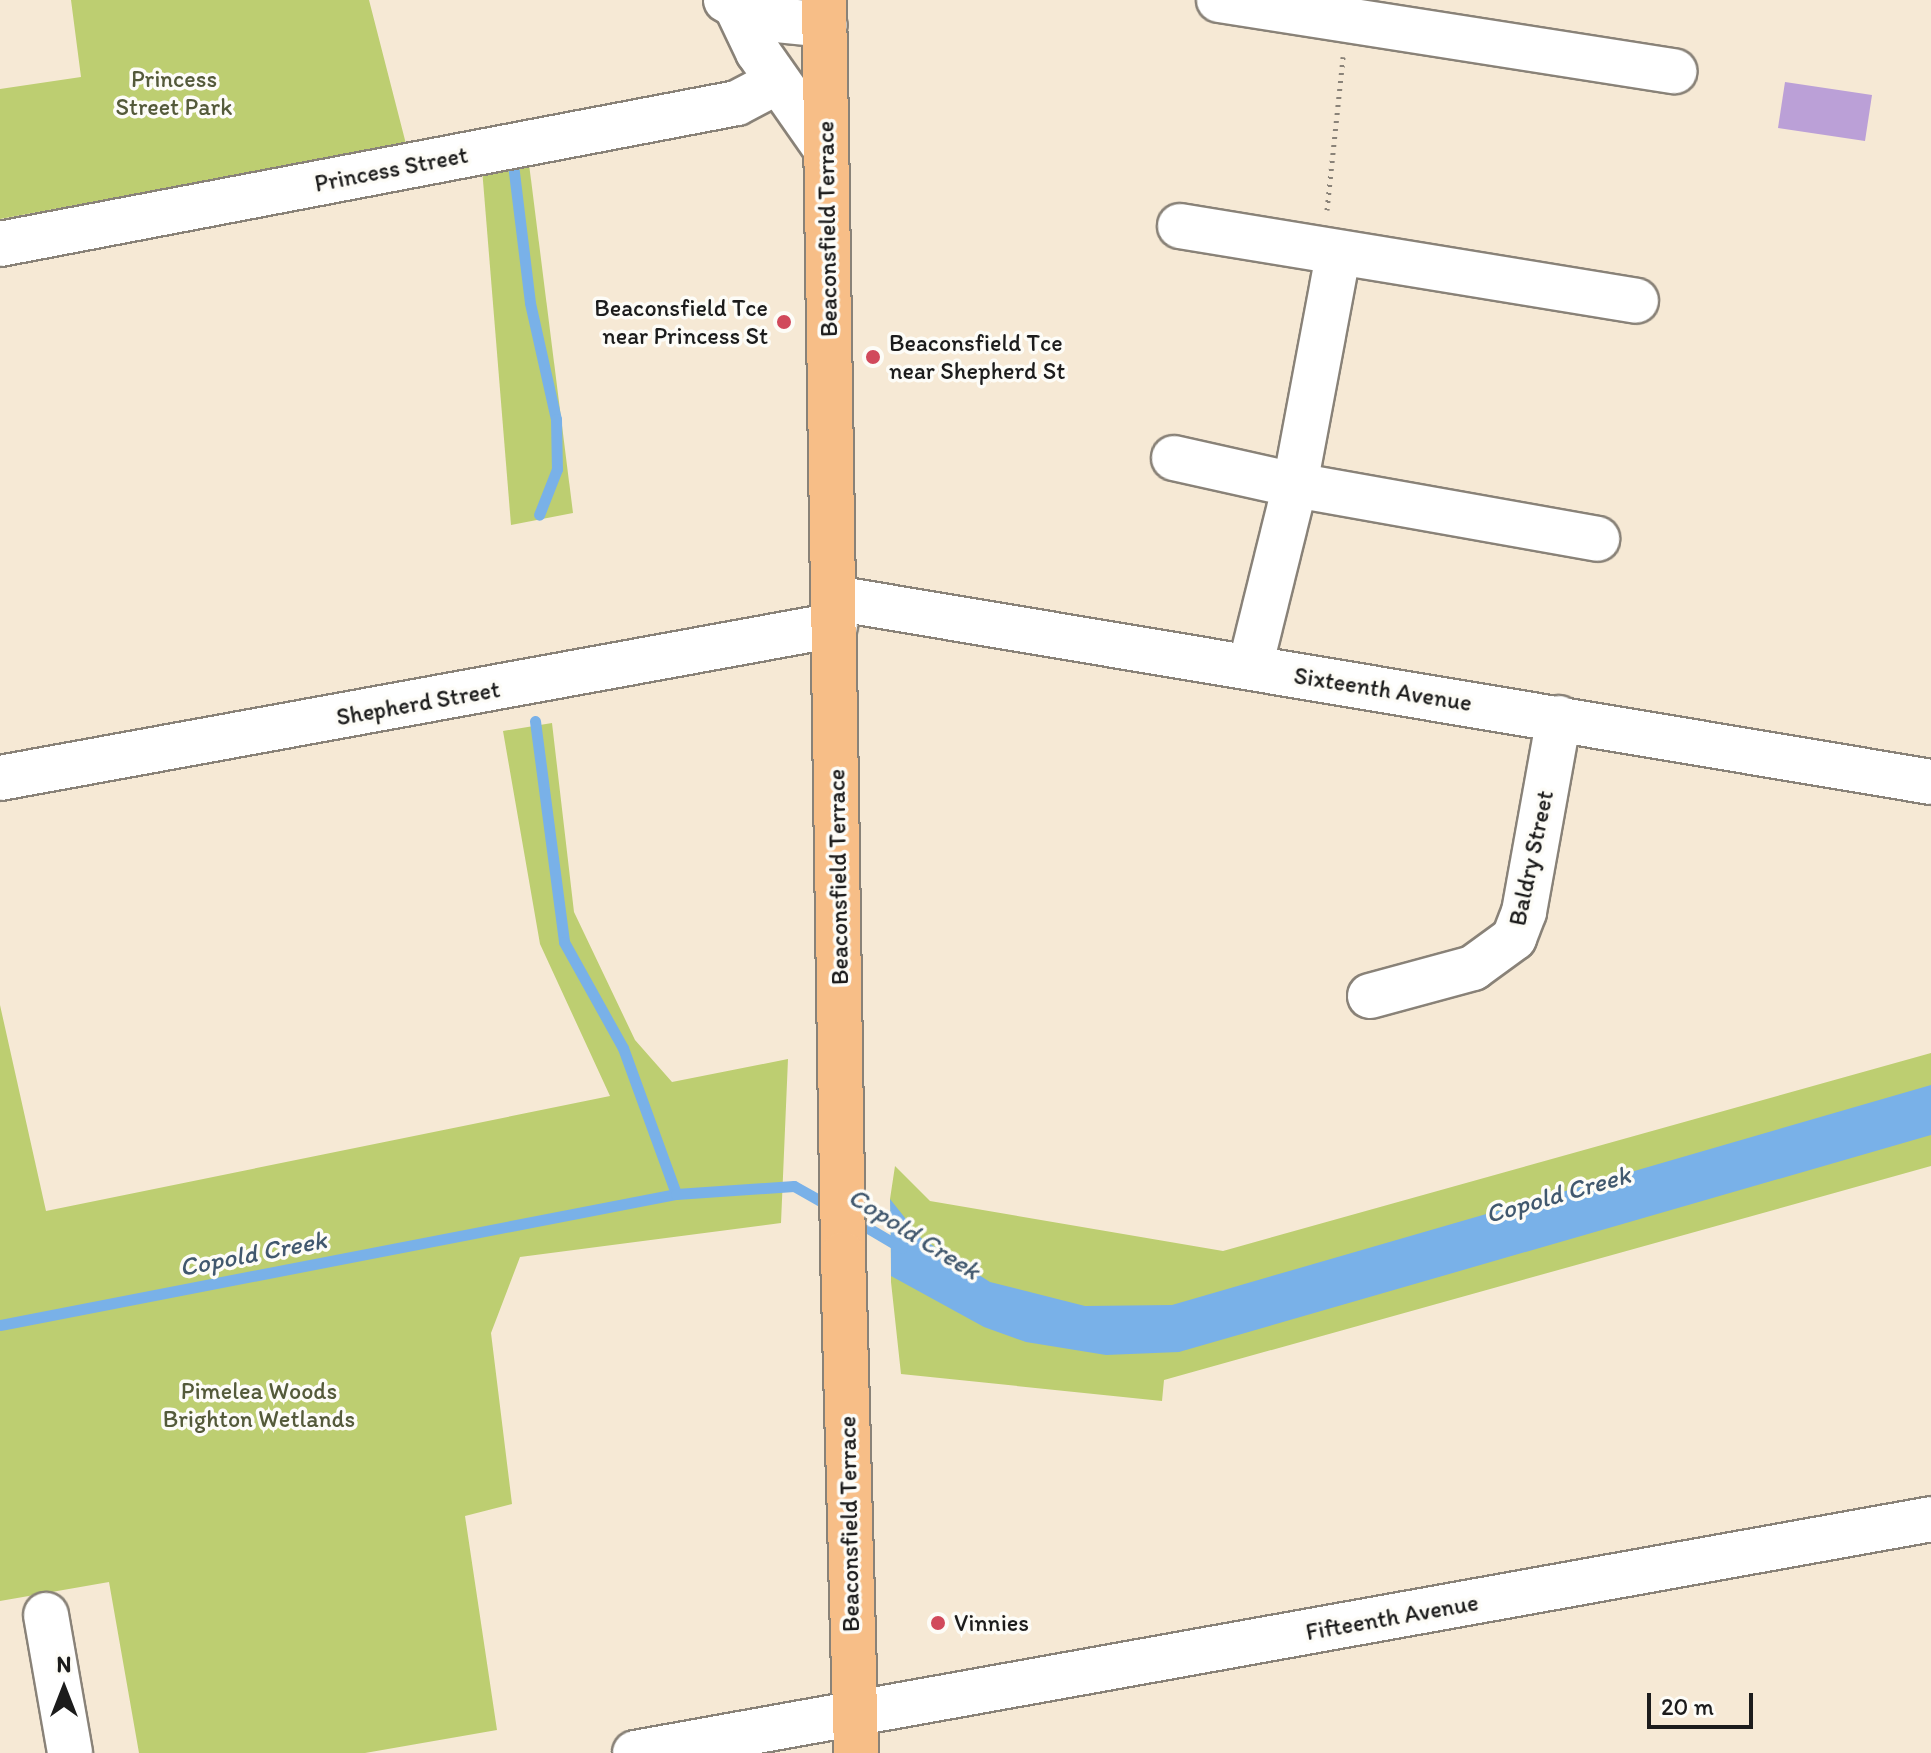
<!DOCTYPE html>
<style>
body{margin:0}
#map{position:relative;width:1931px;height:1753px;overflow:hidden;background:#f6e9d5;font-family:Itim,sans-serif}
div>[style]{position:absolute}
.green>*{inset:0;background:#bdce71}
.water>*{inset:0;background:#79b1e8}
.pier>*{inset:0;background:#f6e9d5}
.stream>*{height:11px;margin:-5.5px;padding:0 5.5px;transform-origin:5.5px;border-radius:5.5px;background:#79b1e8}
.building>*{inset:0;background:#bba0d7}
.path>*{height:5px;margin-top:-2.5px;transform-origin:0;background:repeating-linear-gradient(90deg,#898278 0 2px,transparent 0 8px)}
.roads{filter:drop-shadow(2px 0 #898278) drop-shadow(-2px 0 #898278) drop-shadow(0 2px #898278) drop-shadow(0 -2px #898278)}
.minor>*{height:44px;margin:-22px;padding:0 22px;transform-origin:22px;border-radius:22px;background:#fff}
.major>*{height:44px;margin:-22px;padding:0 22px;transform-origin:22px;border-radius:22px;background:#f7be87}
.dots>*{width:22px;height:22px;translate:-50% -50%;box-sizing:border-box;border:4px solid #fdfcf7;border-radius:50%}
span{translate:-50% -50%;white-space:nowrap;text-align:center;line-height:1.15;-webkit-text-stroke:7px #fdfcf7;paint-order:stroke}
.park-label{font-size:24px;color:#545a3a}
.street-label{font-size:24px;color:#1c1c1c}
.poi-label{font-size:24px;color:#1c1c1c}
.right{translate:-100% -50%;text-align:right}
.left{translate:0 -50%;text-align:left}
.water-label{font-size:26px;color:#41586e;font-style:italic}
.north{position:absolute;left:24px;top:1649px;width:80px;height:80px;-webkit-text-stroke:6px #fdfcf7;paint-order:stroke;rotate:0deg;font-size:22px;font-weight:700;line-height:32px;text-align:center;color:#1c1c1c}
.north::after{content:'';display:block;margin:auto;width:28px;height:36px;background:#1c1c1c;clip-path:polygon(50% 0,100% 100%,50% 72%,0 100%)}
.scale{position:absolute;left:1647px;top:1693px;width:106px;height:36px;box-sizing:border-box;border:4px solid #1c1c1c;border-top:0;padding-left:10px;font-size:24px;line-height:28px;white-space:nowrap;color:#1c1c1c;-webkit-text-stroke:6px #fdfcf7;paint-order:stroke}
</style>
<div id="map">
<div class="green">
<div style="clip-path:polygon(71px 0,369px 0,406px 144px,0 219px,0 89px,81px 77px)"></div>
<div style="clip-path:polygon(527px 148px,573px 513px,511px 525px,481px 156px)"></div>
<div style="clip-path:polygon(552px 723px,574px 912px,635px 1040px,672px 1082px,788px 1059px,781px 1223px,520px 1257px,491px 1333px,512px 1504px,465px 1516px,497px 1730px,365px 1753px,139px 1753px,109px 1582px,0 1601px,0 1005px,46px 1211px,610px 1096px,540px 944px,503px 731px)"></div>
<div style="clip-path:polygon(1931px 1053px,1931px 1166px,1164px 1380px,1162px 1401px,901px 1374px,891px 1282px,890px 1199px,895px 1166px,930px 1201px,1223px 1251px)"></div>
</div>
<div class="water">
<div style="clip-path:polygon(1931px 1085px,1931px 1135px,1179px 1352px,1106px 1355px,1026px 1342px,984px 1327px,891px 1276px,890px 1199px,921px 1238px,990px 1282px,1085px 1306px,1172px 1305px)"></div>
</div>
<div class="pier">
<div style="clip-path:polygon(886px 1197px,890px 1199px,891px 1280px,887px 1276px)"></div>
</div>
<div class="stream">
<div style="left:512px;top:156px;width:148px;rotate:83deg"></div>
<div style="left:530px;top:303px;width:119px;rotate:77.4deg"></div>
<div style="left:556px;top:419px;width:50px;rotate:88.9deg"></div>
<div style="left:557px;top:469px;width:49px;rotate:111.4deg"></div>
<div style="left:535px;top:721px;width:223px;rotate:82.5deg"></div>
<div style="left:564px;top:942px;width:121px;rotate:60.9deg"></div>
<div style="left:623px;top:1048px;width:155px;rotate:70deg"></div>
<div style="left:851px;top:1218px;width:59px;rotate:30.5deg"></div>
<div style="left:0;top:1325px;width:689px;rotate:-10.97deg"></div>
<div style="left:676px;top:1194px;width:118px;rotate:-3.9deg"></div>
<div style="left:794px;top:1186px;width:45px;rotate:29.4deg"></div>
</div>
<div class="building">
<div style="clip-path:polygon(1785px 82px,1872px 95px,1865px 141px,1778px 128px)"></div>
</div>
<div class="path">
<div style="left:1327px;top:210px;width:154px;rotate:-84deg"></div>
</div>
<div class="roads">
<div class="minor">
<div style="left:726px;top:0;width:36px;rotate:30deg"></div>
<div style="left:757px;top:18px;width:68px;rotate:5.9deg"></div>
<div style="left:1219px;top:0;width:461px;rotate:8.9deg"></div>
<div style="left:737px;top:8px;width:49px;rotate:64.5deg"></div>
<div style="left:758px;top:52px;width:118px;rotate:55deg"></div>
<div style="left:1180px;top:226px;width:462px;rotate:9.3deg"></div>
<div style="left:0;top:244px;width:750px;rotate:-10.83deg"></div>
<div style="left:737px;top:103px;width:45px;rotate:-27.7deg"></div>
<div style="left:1174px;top:458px;width:124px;rotate:12.6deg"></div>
<div style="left:1295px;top:485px;width:307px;rotate:10.1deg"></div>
<div style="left:834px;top:598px;width:1112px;rotate:9.52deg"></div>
<div style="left:1250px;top:667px;width:187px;rotate:-76.1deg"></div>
<div style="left:1295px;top:485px;width:234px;rotate:-79.4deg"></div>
<div style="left:0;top:778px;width:849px;rotate:-10.38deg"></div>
<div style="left:1370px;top:996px;width:107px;rotate:-15.2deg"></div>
<div style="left:1473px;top:968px;width:51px;rotate:-36.2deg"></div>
<div style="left:1514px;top:938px;width:28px;rotate:-69deg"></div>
<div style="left:1524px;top:912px;width:197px;rotate:-79.8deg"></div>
<div style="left:46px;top:1615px;width:140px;rotate:80.1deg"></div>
<div style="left:635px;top:1753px;width:1317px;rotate:-10.23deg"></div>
</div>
<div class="major">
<div style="left:824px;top:0;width:1254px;rotate:89.13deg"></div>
<div style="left:843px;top:1254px;width:499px;rotate:88.5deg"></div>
</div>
</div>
<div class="dots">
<div style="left:784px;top:322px;background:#d1495b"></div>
<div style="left:873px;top:357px;background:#d1495b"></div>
<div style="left:938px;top:1623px;background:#d1495b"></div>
</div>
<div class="park-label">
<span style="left:174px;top:93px">Princess<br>Street Park</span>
<span style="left:259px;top:1405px">Pimelea Woods<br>Brighton Wetlands</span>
</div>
<div class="street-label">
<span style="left:391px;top:169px;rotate:-11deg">Princess Street</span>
<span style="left:827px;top:229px;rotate:-91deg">Beaconsfield Terrace</span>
<span style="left:1383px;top:689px;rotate:9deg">Sixteenth Avenue</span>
<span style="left:418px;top:703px;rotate:-10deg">Shepherd Street</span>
<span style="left:1531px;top:858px;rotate:-78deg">Baldry Street</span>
<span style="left:838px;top:877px;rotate:-91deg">Beaconsfield Terrace</span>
<span style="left:849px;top:1524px;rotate:-91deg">Beaconsfield Terrace</span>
<span style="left:1392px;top:1617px;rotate:-10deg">Fifteenth Avenue</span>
</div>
<div class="poi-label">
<span class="right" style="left:768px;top:322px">Beaconsfield Tce<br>near Princess St</span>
<span class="left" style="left:889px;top:357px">Beaconsfield Tce<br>near Shepherd St</span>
<span class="left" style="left:954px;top:1623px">Vinnies</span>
</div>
<div class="water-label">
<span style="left:1558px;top:1195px;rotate:-16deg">Copold Creek</span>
<span style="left:914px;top:1234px;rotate:32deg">Copold Creek</span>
<span style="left:253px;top:1254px;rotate:-11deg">Copold Creek</span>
</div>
<div class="north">N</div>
<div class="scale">20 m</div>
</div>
